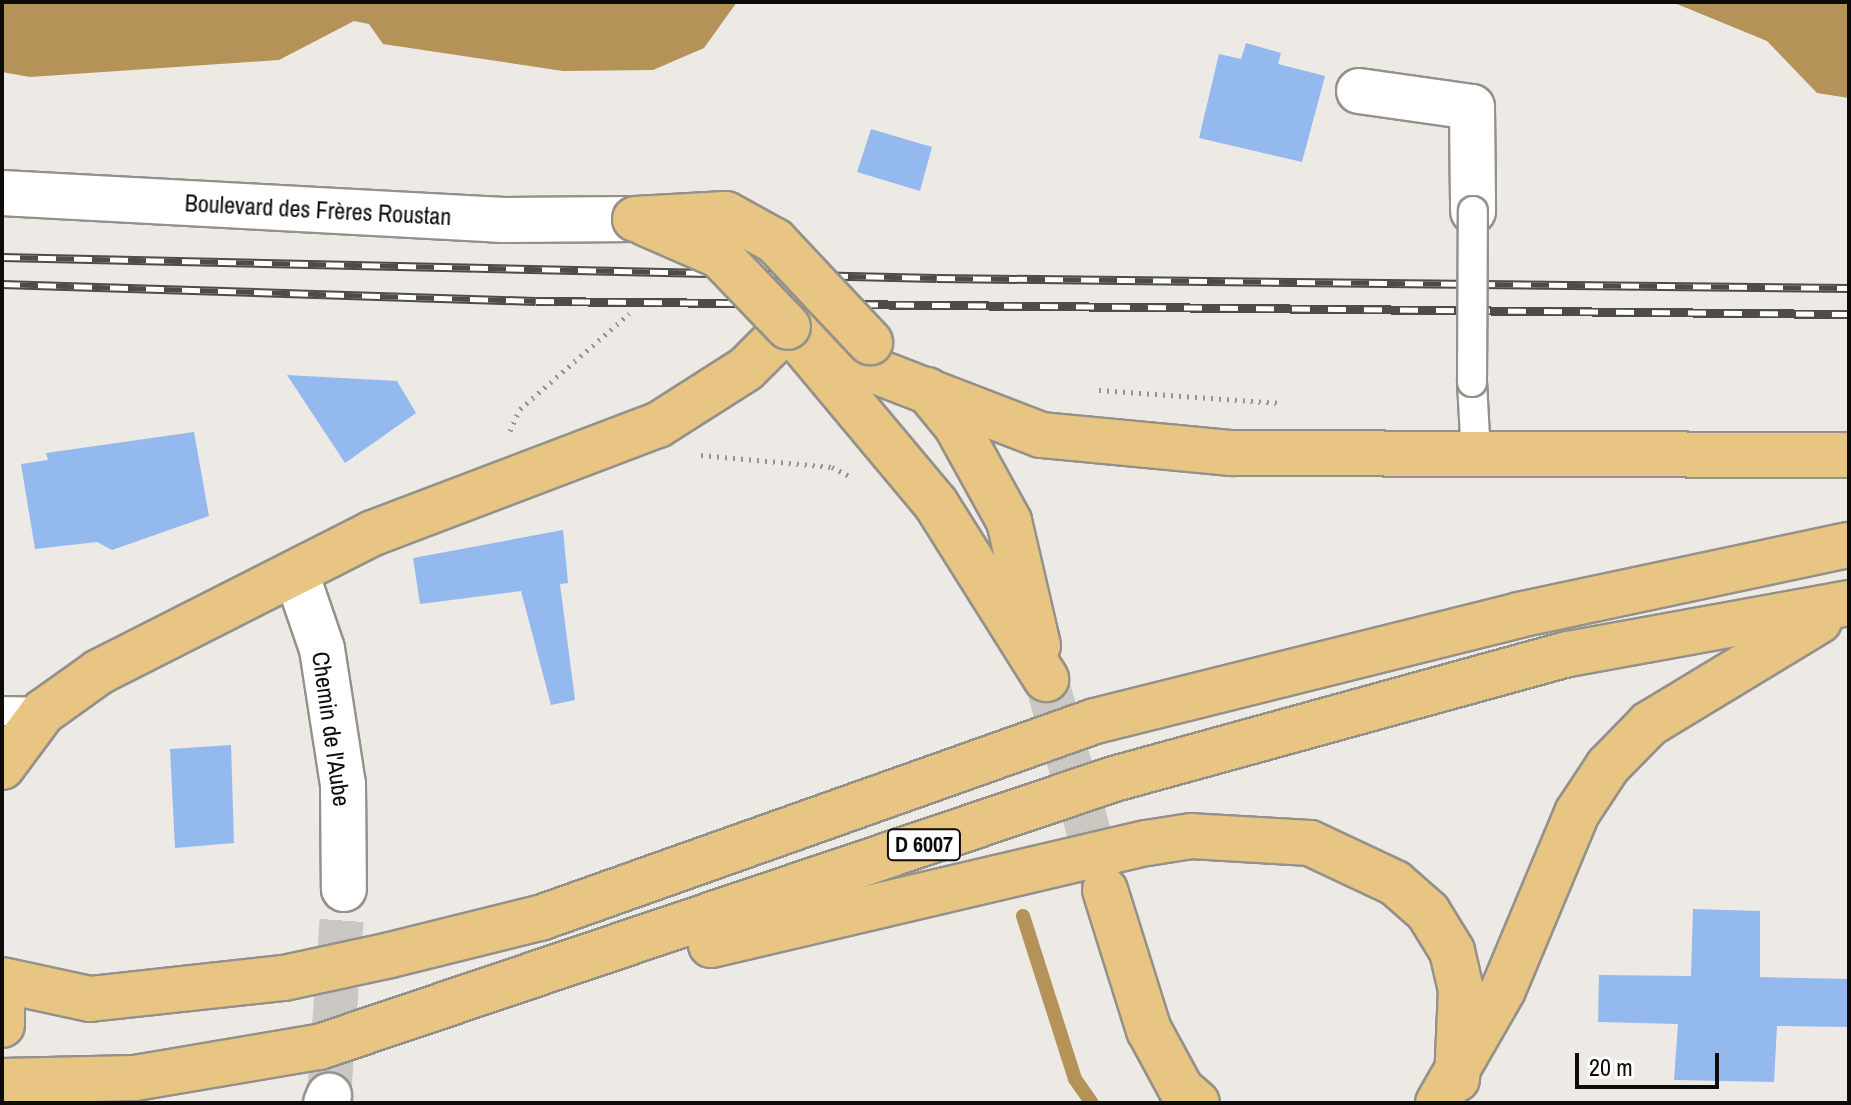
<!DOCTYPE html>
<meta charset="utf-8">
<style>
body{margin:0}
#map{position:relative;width:1851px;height:1105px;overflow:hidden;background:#ede9e4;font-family:"Archivo Narrow",sans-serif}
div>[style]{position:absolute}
.water>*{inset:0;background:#b59257}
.stream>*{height:14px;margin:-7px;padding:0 7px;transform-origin:7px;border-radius:7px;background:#b59257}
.building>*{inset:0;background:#94b9ef}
.street-tunnel>*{height:44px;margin-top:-22px;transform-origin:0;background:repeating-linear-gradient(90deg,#cbc8c3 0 44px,transparent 0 66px)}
.primary-tunnel>*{height:44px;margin-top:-22px;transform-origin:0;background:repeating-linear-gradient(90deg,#cbc8c3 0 44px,transparent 0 66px)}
.path>*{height:5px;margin-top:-2.5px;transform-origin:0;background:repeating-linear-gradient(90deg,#96938f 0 2px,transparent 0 8px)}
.roads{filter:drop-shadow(2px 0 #94918b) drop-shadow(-2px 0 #94918b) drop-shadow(0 2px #94918b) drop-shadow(0 -2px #94918b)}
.lane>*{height:28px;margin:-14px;padding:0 14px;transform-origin:14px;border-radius:14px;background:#fff}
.street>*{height:44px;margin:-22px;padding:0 22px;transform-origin:22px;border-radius:22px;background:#fff}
.secondary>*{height:44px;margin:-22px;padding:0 22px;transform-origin:22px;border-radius:22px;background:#fff}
.primary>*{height:44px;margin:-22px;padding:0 22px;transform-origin:22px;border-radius:22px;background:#e8c582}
.rail>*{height:9px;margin-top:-4.5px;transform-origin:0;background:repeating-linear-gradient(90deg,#fff 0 18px,#4e4c49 0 36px);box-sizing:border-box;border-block:2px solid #4e4c49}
.bridges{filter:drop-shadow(2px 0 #94918b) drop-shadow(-2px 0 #94918b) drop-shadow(0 2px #94918b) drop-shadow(0 -2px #94918b)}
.lane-bridge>*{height:28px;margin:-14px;padding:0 14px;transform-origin:14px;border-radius:14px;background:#fff}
.primary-bridge>*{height:44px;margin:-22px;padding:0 22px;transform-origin:22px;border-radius:22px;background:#e8c582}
span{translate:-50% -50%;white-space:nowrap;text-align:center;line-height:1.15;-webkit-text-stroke:6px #fff;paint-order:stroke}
.shield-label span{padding:2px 6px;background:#fff;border:2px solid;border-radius:6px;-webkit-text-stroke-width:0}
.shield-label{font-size:22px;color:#0d0c0a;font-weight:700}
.street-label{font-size:24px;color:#0d0c0a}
.frame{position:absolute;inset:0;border:4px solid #0d0c0a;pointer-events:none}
.scale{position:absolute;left:1575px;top:1053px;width:144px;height:36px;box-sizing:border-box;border:4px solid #0d0c0a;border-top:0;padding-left:10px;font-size:24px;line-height:28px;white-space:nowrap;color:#0d0c0a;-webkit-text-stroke:6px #fff;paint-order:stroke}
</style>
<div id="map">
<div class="water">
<div style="clip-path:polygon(2px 2px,737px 2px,704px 48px,653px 70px,563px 71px,383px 44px,369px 24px,354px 21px,279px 60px,30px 77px,2px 72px)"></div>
<div style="clip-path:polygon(1672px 2px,1849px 2px,1849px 98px,1817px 93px,1767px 41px)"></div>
</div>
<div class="stream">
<div style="left:1023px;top:916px;width:171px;rotate:72.3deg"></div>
<div style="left:1075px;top:1079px;width:29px;rotate:55deg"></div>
</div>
<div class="building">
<div style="clip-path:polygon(1246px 43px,1281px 53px,1278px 64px,1325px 76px,1302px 162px,1199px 138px,1219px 54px,1241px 59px)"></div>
<div style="clip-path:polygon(871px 129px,932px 147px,920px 191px,857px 172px)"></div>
<div style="clip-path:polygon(287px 375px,397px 381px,416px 413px,345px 463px)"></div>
<div style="clip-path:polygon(194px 432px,209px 516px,112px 550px,97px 542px,35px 549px,21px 464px,48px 460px,46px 453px)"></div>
<div style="clip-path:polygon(563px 530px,568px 583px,560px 584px,575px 700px,551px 705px,521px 591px,420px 604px,413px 558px)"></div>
<div style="clip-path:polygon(231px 745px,234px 843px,175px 848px,170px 749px)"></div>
<div style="clip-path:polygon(1693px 909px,1760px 911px,1760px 977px,1849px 979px,1849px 1027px,1777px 1026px,1774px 1082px,1674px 1080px,1678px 1024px,1598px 1022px,1599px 975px,1691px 976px)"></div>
</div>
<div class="street-tunnel">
<div style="left:329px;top:1096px;width:208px;rotate:-85.9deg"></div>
</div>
<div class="primary-tunnel">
<div style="left:1046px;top:679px;width:219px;rotate:74.4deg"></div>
</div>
<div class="path">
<div style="left:1099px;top:390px;width:182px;rotate:4.1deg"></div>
<div style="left:510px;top:431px;width:24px;rotate:-66deg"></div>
<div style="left:520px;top:409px;width:145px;rotate:-41.1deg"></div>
<div style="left:701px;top:455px;width:132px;rotate:5.2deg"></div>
<div style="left:832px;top:467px;width:18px;rotate:27deg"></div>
</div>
<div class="roads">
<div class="lane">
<div style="left:1472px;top:382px;width:75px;rotate:86.9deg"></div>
<div style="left:2px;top:711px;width:41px;rotate:1.4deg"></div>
</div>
<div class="street">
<div style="left:1359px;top:91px;width:114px;rotate:8.1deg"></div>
<div style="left:1472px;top:107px;width:104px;rotate:89.4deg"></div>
<div style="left:296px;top:573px;width:80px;rotate:71.1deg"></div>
<div style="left:322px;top:649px;width:137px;rotate:81.2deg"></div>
<div style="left:343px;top:784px;width:105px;rotate:89.5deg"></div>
<div style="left:326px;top:1103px;width:8px;rotate:-67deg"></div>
</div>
<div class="secondary">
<div style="left:2px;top:193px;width:502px;rotate:3.08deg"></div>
<div style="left:503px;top:220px;width:132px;rotate:-0.4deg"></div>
</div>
<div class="primary">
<div style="left:788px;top:327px;width:231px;rotate:50.1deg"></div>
<div style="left:936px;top:504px;width:207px;rotate:57.8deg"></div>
<div style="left:927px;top:390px;width:45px;rotate:50.4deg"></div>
<div style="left:956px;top:425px;width:110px;rotate:61.1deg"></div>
<div style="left:1009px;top:521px;width:128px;rotate:76.9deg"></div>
<div style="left:2px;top:767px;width:69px;rotate:-53.3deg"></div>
<div style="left:43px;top:712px;width:69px;rotate:-35.5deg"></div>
<div style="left:99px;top:672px;width:307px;rotate:-26.9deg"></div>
<div style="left:373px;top:533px;width:305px;rotate:-20.8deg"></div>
<div style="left:658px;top:425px;width:104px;rotate:-32.5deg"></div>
<div style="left:746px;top:369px;width:59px;rotate:-45deg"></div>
<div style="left:788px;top:327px;width:31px;rotate:2deg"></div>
<div style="left:819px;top:328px;width:65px;rotate:38.8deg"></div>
<div style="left:870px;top:369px;width:183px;rotate:21.1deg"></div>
<div style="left:1041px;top:435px;width:191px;rotate:5.4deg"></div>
<div style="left:1231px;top:453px;width:618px;rotate:0.19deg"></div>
<div style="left:1105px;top:890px;width:147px;rotate:72.6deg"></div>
<div style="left:1149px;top:1030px;width:67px;rotate:61.5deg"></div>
<div style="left:1181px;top:1089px;width:21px;rotate:41deg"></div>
<div style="left:711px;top:945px;width:448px;rotate:-13.2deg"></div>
<div style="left:1147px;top:843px;width:45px;rotate:-9deg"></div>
<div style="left:1191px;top:836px;width:119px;rotate:3.4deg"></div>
<div style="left:1310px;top:843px;width:94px;rotate:25.2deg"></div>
<div style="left:1395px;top:883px;width:44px;rotate:41.3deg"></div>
<div style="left:1428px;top:912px;width:46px;rotate:58.4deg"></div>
<div style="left:1452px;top:951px;width:39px;rotate:77deg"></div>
<div style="left:1461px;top:989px;width:90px;rotate:92.5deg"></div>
<div style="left:2px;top:980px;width:90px;rotate:12.2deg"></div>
<div style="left:90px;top:999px;width:195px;rotate:-6.2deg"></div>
<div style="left:284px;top:978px;width:108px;rotate:-12.2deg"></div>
<div style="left:390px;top:955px;width:154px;rotate:-13.9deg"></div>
<div style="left:540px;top:918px;width:589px;rotate:-19.54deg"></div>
<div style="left:1095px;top:721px;width:437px;rotate:-14deg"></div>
<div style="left:1519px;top:615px;width:337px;rotate:-12deg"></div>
<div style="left:2px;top:997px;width:28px;rotate:90deg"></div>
<div style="left:2px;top:1081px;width:133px;rotate:-1.3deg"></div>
<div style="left:135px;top:1078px;width:187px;rotate:-9.6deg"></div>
<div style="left:319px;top:1047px;width:839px;rotate:-18.63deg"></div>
<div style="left:1114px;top:779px;width:472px;rotate:-15.4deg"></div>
<div style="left:1569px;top:654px;width:285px;rotate:-10.3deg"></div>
<div style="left:1438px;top:1103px;width:130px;rotate:-60.1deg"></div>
<div style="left:1503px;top:990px;width:192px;rotate:-67.3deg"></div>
<div style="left:1577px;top:813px;width:56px;rotate:-56.6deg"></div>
<div style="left:1608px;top:766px;width:59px;rotate:-45.7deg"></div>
<div style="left:1649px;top:724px;width:199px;rotate:-31.2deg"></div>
</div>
</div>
<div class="rail">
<div style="left:2px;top:257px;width:935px;rotate:1.29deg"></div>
<div style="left:937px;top:278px;width:912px;rotate:0.63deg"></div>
<div style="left:2px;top:284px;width:534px;rotate:1.82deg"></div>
<div style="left:536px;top:301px;width:1313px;rotate:0.57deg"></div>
</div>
<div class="bridges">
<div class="lane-bridge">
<div style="left:1472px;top:382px;width:171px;rotate:-89.7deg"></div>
</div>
<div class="primary-bridge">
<div style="left:635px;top:219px;width:91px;rotate:-3.1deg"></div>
<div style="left:726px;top:214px;width:56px;rotate:28.9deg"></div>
<div style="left:775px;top:241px;width:139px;rotate:46.8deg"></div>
<div style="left:645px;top:223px;width:82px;rotate:23.7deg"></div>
<div style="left:720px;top:256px;width:98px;rotate:46.2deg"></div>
</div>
</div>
<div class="shield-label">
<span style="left:924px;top:845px">D 6007</span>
</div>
<div class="street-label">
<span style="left:318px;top:210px;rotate:3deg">Boulevard des Frères Roustan</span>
<span style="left:331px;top:729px;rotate:82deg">Chemin de l'Aube</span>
</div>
<div class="frame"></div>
<div class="scale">20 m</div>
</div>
